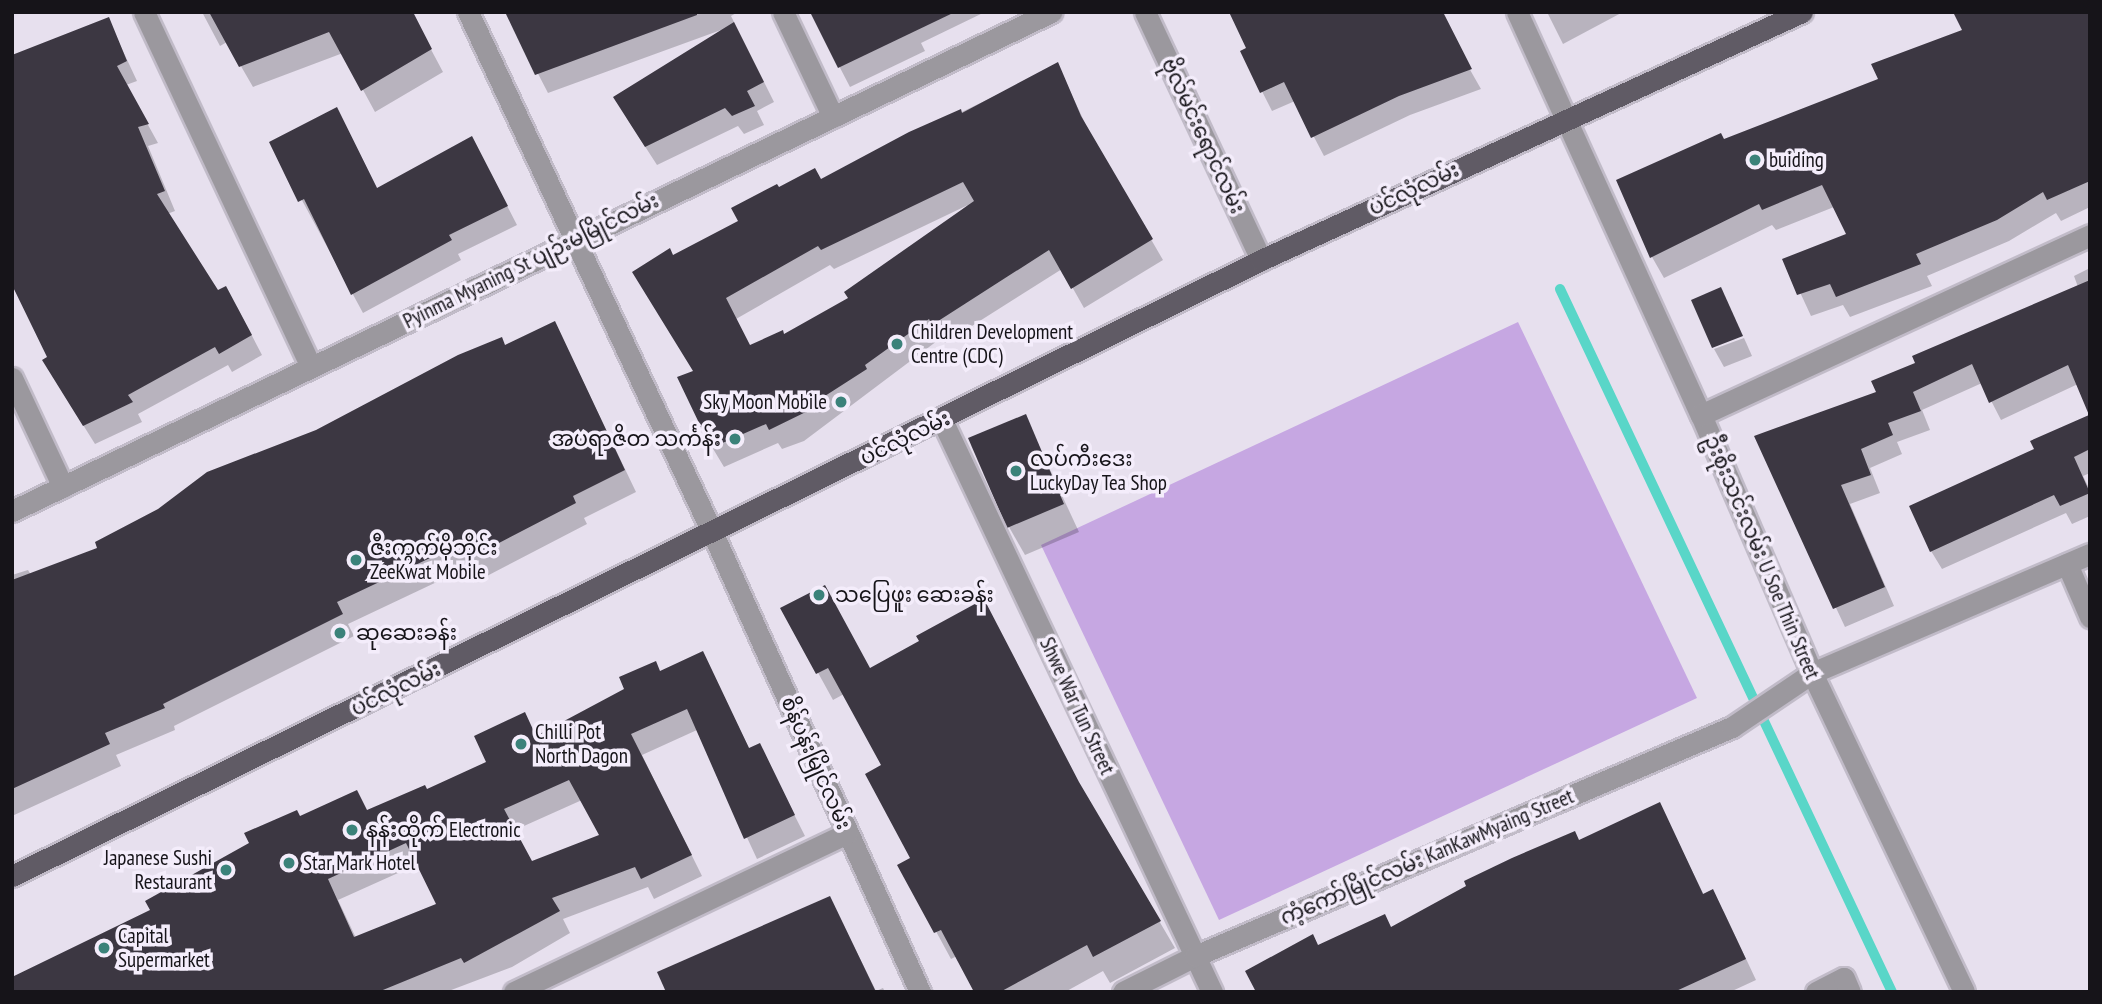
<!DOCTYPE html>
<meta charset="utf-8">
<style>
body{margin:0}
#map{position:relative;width:2102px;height:1004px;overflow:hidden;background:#e7e0ee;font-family:"PT Sans Narrow","Noto Sans Myanmar",sans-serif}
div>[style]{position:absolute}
.green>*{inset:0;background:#c6a7e2}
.shadow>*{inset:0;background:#0003}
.stream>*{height:10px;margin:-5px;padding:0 5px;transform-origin:5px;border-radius:5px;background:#59d6c8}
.building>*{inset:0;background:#3c3742}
.roads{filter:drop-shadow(2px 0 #c1bbc8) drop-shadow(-2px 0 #c1bbc8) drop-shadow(0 2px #c1bbc8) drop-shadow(0 -2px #c1bbc8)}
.minor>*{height:21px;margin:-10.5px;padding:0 10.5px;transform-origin:10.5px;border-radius:10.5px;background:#9b989e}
.major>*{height:21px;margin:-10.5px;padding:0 10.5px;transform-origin:10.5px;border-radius:10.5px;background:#605b65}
.dots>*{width:19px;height:19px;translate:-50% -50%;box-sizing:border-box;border:4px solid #f4edfb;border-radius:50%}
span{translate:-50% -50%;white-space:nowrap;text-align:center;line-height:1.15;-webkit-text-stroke:7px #f4edfb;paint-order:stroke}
.street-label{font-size:21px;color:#161419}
.poi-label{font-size:21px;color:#161419}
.left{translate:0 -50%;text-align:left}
.right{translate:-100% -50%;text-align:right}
.frame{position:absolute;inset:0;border:14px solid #161419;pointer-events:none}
</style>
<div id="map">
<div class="green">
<div style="clip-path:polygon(1518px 322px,1697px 698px,1219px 920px,1041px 545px)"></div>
</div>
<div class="shadow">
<div style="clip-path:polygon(202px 12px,411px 12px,443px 72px,375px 112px,343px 53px,253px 87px,227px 42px,220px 46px)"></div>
<div style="clip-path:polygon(506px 12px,738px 12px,731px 16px,774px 102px,757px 111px,764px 125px,744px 134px,738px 126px,657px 165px,626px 117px,721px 30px,548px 93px)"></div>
<div style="clip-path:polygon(811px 12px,985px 12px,921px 43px,925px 51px,850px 87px)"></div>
<div style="clip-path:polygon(1547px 12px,1623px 12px,1563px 44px)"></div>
<div style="clip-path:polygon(108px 19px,137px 81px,126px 85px,158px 143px,148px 146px,175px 211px,167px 214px,218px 293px,237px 307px,262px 355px,232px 372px,228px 365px,138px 414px,142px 422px,95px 444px,55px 380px,50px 358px,16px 289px,12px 290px,12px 73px)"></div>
<div style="clip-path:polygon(2090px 19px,2090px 207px,2061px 221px,2056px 213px,2009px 241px,1927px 276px,1932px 286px,1850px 317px,1843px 305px,1811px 316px,1785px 260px,1848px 235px,1834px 207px,1776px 230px,1772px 225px,1664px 278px,1652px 257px,1619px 181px)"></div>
<div style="clip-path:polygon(1453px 40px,1481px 89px,1410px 115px,1324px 156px,1295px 101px,1272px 111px,1242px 52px)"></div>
<div style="clip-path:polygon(evenodd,1058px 65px,1091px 136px,1163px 260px,1084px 308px,1062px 269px,945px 343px,941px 338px,804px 441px,782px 449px,778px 443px,724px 467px,712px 447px,673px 257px,740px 222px,779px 190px,821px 181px,1058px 65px,968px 205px,850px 299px,784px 336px,750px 347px,736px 319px,830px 265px,834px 269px,968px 205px)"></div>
<div style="clip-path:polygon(337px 109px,378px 190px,482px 157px,517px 225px,458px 254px,461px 260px,363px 313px,271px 143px)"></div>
<div style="clip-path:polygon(2090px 268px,2090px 412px,2078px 384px,2001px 420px,1982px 383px,1922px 410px,1930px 430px,1897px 442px,1902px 454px,1870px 468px,1880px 493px,1850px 504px,1894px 606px,1845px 627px,1756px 437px,1879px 393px,1917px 364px,2078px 287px,2074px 276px)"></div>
<div style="clip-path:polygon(555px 323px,636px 492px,584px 518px,587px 524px,485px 577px,477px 563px,348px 624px,354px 636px,174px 726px,175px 730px,116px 755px,121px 766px,12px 816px,12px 575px,28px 570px,31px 575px,100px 549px,317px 431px)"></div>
<div style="clip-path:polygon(1744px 338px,1752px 356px,1724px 367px,1714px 349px)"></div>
<div style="clip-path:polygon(1025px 416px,1079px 532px,1025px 555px,1009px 527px)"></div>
<div style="clip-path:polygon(2090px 416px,2090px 473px,2083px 476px,2090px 490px,2090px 516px,2072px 524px,2066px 513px,1942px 569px,1931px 551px,2036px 450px)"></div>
<div style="clip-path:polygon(783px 609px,870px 670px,1091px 805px,1175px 948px,1110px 983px,1103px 971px,1065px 992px,976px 992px,957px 956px,951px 959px,900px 865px,912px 859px,884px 766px,844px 694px,833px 700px)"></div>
<div style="clip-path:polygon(evenodd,702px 653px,750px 750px,759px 745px,805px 836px,757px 859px,697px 730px,642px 755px,702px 876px,654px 899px,648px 887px,563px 919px,570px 933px,512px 967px,446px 992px,32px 992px,299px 818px,368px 812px,426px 791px,488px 763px,524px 715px,537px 737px,702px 653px,582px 800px,602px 836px,532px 863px,515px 830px,582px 800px,702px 653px,418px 864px,438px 905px,356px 938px,338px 900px,418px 864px)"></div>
<div style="clip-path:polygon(1659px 804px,1704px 895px,1712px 892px,1724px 912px,1756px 980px,1730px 992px,1259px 992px,1318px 947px,1391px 929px)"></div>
<div style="clip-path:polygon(830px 898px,876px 991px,883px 988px,885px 992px,668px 992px)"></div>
</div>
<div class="stream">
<div style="left:1560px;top:289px;width:777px;rotate:64.72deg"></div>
</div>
<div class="building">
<div style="clip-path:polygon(209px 12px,413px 12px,432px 49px,361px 91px,329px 32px,239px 67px)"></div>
<div style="clip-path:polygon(505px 12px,697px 12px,697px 15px,535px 75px)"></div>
<div style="clip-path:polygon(810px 12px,955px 12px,838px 68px)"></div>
<div style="clip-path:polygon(1229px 12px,1443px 12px,1472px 69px,1399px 96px,1311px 138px,1284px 82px,1260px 93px,1240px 51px,1246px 48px)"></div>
<div style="clip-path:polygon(1953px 12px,2090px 12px,2090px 181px,2047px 200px,2043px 192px,1997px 220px,1916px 254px,1921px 264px,1836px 297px,1830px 284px,1797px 295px,1782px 259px,1846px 234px,1822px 185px,1762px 210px,1759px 204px,1650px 258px,1616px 180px,1721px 133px,1724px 139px,1878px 79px,1871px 64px,1962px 30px)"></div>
<div style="clip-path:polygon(109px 17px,127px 61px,117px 66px,149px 124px,138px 127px,165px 191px,157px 194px,218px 290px,226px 286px,252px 335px,219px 354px,215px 347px,128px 395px,133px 402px,83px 426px,42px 360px,47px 357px,12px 285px,12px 55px)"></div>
<div style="clip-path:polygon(734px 22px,764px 82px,747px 91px,755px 106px,732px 116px,725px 108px,645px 147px,613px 97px)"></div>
<div style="clip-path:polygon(evenodd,1058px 62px,1081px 116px,1153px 239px,1071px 289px,1049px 250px,932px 325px,929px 319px,865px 365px,867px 369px,814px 403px,816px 407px,769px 430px,766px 424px,711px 448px,677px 377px,693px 371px,632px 272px,670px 248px,673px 255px,738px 221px,731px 208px,777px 184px,779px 187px,815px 168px,821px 179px,909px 132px,961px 109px,962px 113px,1058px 62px,963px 182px,974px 201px,844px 292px,848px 298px,784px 334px,783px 330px,750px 345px,726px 298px,818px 246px,821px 250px,963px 182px)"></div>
<div style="clip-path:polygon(337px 107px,377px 188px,472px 136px,508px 206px,449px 235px,452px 240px,351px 295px,304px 199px,298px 202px,269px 142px)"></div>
<div style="clip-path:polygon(2090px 280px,2090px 449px,2074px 457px,2090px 493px,2060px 506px,2054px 495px,1930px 552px,1909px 506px,2034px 449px,2030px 441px,2089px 415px,2068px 365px,1989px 403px,1972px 364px,1913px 392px,1921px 411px,1888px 423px,1893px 435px,1861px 449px,1871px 475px,1841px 485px,1885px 587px,1833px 609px,1754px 436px,1876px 392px,1871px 381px,1915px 363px,1912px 356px)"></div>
<div style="clip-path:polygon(1721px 287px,1743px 336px,1712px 348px,1691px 300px)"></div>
<div style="clip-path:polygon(555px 321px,625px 470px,573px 496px,576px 503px,472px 557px,466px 541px,337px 602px,343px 614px,163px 704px,165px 708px,105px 733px,110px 744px,12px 789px,12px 580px,97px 548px,95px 542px,158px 509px,207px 472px,316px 430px,458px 355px,502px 337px,505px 345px)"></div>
<div style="clip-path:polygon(1026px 414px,1064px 504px,1007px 528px,968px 438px)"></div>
<div style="clip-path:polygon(825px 585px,870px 668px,919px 641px,916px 636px,984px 599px,1079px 782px,1161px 921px,1093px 957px,1087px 945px,1000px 992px,974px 992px,941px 930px,934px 933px,897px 865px,910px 858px,865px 774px,881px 765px,828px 668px,816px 674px,780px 608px)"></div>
<div style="clip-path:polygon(evenodd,703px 651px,749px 748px,760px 743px,795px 815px,744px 839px,687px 709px,631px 734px,692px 855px,641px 879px,635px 867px,552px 898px,560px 911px,464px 963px,461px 958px,378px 992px,12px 992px,12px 977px,150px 910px,145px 901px,249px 843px,244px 833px,297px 810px,300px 816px,357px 790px,367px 810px,425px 785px,427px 789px,486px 762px,474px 736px,525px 712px,536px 736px,624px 689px,619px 677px,656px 661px,660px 671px,703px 651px,569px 780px,599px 835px,532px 861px,504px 809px,569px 780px,703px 651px,406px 843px,436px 904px,354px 937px,328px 879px,406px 843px)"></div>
<div style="clip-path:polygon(1660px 802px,1703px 894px,1713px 889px,1746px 959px,1674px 992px,1256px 992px,1245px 971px,1313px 934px,1318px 945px,1385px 914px,1391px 927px,1466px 886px,1464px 881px,1512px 858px,1575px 831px,1579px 840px)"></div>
<div style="clip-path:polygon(830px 896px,876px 992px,666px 992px,657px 972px)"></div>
</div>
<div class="roads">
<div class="minor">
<div style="left:144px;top:12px;width:392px;rotate:64.8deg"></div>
<div style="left:468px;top:12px;width:577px;rotate:64.86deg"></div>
<div style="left:713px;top:534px;width:503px;rotate:65.68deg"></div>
<div style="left:783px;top:12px;width:116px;rotate:64.5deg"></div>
<div style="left:1145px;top:12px;width:274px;rotate:64.9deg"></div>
<div style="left:1517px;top:12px;width:443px;rotate:65.5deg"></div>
<div style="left:1701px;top:415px;width:281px;rotate:66.7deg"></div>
<div style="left:1812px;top:673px;width:353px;rotate:64.5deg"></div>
<div style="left:12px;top:378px;width:120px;rotate:64.9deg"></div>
<div style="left:1701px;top:415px;width:429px;rotate:-24.8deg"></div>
<div style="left:942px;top:420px;width:633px;rotate:64.73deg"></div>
<div style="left:12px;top:511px;width:1153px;rotate:-25.65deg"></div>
<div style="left:2067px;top:564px;width:58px;rotate:66.5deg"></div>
<div style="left:514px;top:992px;width:369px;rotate:-25.5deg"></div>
<div style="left:1123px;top:992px;width:80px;rotate:-26.6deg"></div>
<div style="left:1195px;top:956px;width:584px;rotate:-23.1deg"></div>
<div style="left:1732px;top:727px;width:97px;rotate:-34deg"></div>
<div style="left:1812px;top:673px;width:302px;rotate:-23.2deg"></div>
<div style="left:1816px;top:992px;width:31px;rotate:-27deg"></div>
<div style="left:1844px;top:978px;width:15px;rotate:67deg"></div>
</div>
<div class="major">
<div style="left:12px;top:876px;width:1393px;rotate:-26.25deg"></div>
<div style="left:1261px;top:260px;width:595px;rotate:-24.63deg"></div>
</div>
</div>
<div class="dots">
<div style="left:1755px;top:160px;background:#3b827a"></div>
<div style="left:897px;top:344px;background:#3b827a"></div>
<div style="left:841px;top:402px;background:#3b827a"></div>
<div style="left:735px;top:439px;background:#3b827a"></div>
<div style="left:1016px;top:471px;background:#3b827a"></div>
<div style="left:356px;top:560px;background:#3b827a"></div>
<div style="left:819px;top:595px;background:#3b827a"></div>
<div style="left:340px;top:633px;background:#3b827a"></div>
<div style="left:521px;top:744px;background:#3b827a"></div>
<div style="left:352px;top:830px;background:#3b827a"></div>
<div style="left:289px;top:863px;background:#3b827a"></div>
<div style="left:226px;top:870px;background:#3b827a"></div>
<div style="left:104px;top:948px;background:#3b827a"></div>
</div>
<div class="street-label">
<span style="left:1203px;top:136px;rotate:65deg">ဗိုလ်မင်းရောင်လမ်း</span>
<span style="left:1414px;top:189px;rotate:-25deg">ပင်လုံလမ်း</span>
<span style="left:531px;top:261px;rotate:-26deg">Pyinma Myaning St ပျဉ်းမမြိုင်လမ်း</span>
<span style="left:905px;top:438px;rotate:-26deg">ပင်လုံလမ်း</span>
<span style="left:1762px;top:557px;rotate:67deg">ဦးစိုးသင်းလမ်း U Soe Thin Street</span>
<span style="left:396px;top:689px;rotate:-26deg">ပင်လုံလမ်း</span>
<span style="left:1077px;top:706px;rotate:65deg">Shwe War Tun Street</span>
<span style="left:816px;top:763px;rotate:66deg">စိန်ပန်းမြိုင်လမ်း</span>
<span style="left:1427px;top:857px;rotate:-23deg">ကံ့ကော်မြိုင်လမ်း KanKawMyaing Street</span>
</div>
<div class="poi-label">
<span class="left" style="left:1769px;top:160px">buiding</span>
<span class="left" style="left:911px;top:344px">Children Development<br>Centre (CDC)</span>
<span class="right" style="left:827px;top:402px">Sky Moon Mobile</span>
<span class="right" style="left:721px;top:439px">အပရာဇိတ သင်္ကန်း</span>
<span class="left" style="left:1030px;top:471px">လပ်ကီးဒေး<br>LuckyDay Tea Shop</span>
<span class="left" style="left:370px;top:560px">ဇီးကွက်မိုဘိုင်း<br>ZeeKwat Mobile</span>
<span class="left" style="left:835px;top:595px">သပြေဖူး ဆေးခန်း</span>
<span class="left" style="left:356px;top:633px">ဆုဆေးခန်း</span>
<span class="left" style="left:535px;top:744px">Chilli Pot<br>North Dagon</span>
<span class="left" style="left:366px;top:830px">နန်းထိုက် Electronic</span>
<span class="right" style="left:212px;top:870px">Japanese Sushi<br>Restaurant</span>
<span class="left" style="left:303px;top:863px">Star Mark Hotel</span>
<span class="left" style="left:118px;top:948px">Capital<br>Supermarket</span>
</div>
<div class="frame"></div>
</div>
